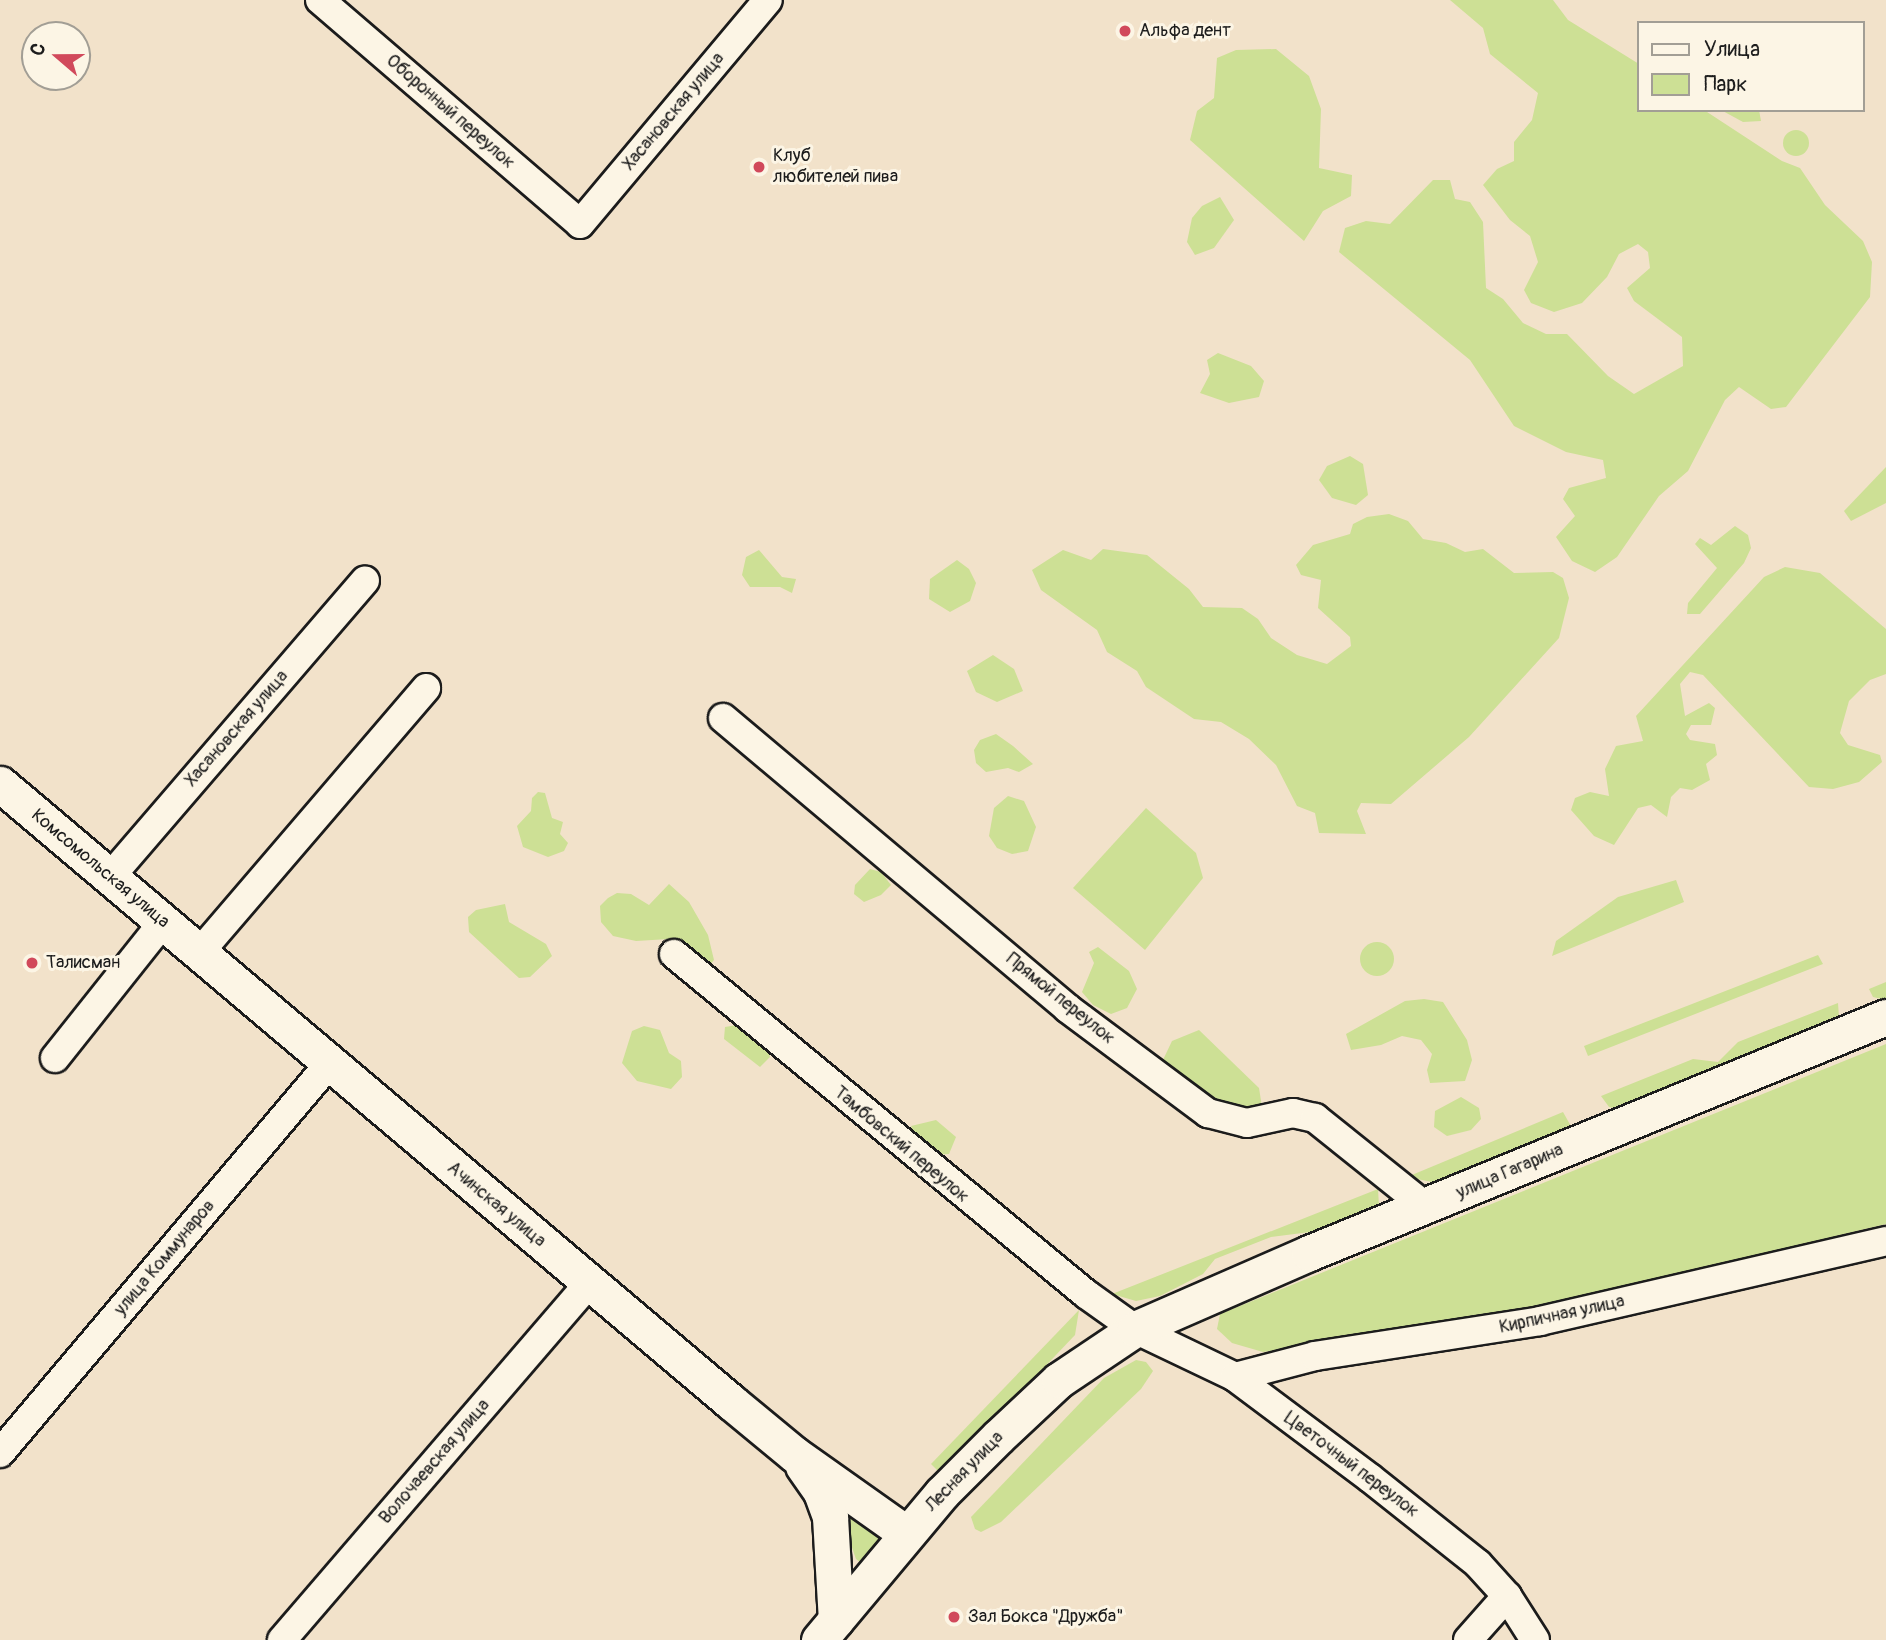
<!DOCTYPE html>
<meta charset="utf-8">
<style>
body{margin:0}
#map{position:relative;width:1886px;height:1640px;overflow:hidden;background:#f2e2ca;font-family:Pangolin,sans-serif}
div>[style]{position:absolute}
.green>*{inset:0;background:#cde095}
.round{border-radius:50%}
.roads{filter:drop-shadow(2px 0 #1c1c1c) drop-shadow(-2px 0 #1c1c1c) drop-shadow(0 2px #1c1c1c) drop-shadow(0 -2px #1c1c1c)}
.minor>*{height:28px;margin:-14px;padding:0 14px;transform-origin:14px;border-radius:14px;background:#fcf5e5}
.tertiary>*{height:35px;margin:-17.5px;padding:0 17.5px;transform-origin:17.5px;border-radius:17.5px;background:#fcf5e5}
.dots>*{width:19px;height:19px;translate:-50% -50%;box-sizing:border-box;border:4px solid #fcf5e5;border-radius:50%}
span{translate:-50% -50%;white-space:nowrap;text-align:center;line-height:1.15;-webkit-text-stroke:6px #fcf5e5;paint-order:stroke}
.poi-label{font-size:18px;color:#1c1c1c}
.left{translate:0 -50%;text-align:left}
.street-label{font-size:18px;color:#1c1c1c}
.legend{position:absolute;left:1637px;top:21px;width:228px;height:91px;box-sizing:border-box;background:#fcf5e5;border:2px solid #a29e95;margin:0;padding:9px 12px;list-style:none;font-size:21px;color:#1c1c1c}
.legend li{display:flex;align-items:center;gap:14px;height:35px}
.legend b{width:35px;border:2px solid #a29e95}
.north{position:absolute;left:21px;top:21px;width:70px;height:70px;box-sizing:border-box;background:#fcf5e5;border:2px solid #a29e95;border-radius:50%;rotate:290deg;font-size:19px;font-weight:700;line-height:28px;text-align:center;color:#1c1c1c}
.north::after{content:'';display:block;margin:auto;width:24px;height:32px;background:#d1495b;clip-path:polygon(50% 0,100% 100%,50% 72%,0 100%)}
</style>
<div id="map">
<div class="green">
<div style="clip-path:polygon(1450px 0,1553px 0,1568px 20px,1639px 64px,1639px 110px,1704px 110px,1782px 161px,1800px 168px,1825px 205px,1863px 241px,1872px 262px,1870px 297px,1786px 407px,1771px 409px,1739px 387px,1725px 400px,1688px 471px,1659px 496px,1617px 557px,1595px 572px,1572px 561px,1556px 537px,1575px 516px,1563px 499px,1569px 488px,1606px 478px,1603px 460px,1566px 452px,1514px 426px,1470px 360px,1339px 252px,1345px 228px,1366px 221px,1390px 224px,1433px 180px,1450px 180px,1455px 199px,1470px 202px,1483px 222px,1486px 288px,1503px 299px,1523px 323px,1546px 334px,1567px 334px,1608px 376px,1634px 394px,1683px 366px,1682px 337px,1634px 301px,1627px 288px,1650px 268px,1648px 252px,1638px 244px,1619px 254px,1607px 277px,1582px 303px,1554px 312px,1531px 303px,1524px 290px,1538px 262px,1530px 236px,1510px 220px,1483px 185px,1497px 169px,1514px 161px,1514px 142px,1532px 120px,1538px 93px,1490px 54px,1483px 28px)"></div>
<div style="clip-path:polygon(1276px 49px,1309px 76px,1321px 109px,1319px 168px,1352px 175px,1351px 196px,1323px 211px,1304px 241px,1190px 140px,1197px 111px,1214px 98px,1217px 58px,1236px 50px)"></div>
<div style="clip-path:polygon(1721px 110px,1759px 110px,1761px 121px,1743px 122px)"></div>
<div class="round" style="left:1783px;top:130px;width:26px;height:26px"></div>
<div style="clip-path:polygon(1220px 197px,1234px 220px,1214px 248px,1195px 255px,1187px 242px,1192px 218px,1202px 206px)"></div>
<div style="clip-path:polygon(1218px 353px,1251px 366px,1264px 381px,1259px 397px,1229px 403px,1200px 393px,1210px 374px,1207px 360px)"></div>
<div style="clip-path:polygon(1350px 456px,1363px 464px,1368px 495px,1356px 505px,1332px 498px,1319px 480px,1327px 466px)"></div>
<div style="clip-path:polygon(1886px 467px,1886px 503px,1851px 521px,1844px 511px)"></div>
<div style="clip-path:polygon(1389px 514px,1408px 521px,1423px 539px,1446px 543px,1465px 552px,1483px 549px,1514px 573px,1553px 572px,1563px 578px,1569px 598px,1559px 638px,1469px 737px,1391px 804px,1361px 803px,1357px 811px,1366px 834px,1319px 833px,1315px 813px,1297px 806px,1276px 765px,1249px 739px,1221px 722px,1194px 719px,1146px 687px,1137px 671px,1107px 652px,1097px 630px,1041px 590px,1032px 570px,1063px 550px,1091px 560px,1103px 549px,1147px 555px,1189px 589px,1203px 607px,1242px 608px,1258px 619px,1271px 638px,1297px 655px,1327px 664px,1351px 646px,1350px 637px,1318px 608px,1321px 580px,1301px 575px,1296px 565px,1313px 545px,1350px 534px,1353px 524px,1367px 517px)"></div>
<div style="clip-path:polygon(1735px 526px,1748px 535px,1751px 548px,1744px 563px,1700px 614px,1687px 614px,1688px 603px,1717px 568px,1695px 544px,1700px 538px,1711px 545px)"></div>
<div style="clip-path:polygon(759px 550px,782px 577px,796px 579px,792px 593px,780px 587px,750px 587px,742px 575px,746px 557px)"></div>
<div style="clip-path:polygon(957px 560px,969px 569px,976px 583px,970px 601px,950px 612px,929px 599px,930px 579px)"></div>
<div style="clip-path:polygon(1785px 567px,1820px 573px,1886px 629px,1886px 674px,1870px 680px,1849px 701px,1840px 733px,1848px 745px,1880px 755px,1882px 762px,1859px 782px,1833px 789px,1809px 787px,1703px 675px,1690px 672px,1680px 684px,1685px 716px,1709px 703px,1715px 708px,1711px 725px,1691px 725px,1686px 734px,1690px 740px,1715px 744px,1717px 755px,1706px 764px,1710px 780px,1692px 790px,1680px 788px,1671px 797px,1667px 817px,1651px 805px,1638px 808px,1614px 845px,1594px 836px,1571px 810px,1575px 798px,1590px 792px,1609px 796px,1605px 769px,1616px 746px,1643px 741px,1636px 716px,1764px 577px)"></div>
<div style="clip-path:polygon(993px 655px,1014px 669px,1023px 691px,997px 702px,976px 692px,967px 671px)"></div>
<div style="clip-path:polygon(996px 734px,1013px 746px,1033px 764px,1019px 772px,1008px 768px,986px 772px,976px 763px,974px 750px,980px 740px)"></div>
<div style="clip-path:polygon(538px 792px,545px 793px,552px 818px,563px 822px,560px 834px,568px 843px,564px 851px,548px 857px,523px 847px,517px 826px,531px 811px,532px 798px)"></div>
<div style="clip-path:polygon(1008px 796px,1024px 801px,1036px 827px,1028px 851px,1012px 854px,997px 848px,989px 836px,994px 808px)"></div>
<div style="clip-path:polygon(1146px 808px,1196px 853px,1203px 878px,1145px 950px,1073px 888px)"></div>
<div style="clip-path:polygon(870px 869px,881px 872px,891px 885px,881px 895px,864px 902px,854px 894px,855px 885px)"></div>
<div style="clip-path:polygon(1676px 880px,1684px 902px,1552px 956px,1556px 941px,1618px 897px)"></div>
<div style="clip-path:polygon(669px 884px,689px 902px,708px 935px,714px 960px,709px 966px,669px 939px,636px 941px,613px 936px,601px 922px,600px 906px,608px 898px,617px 893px,631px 894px,649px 905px)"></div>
<div style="clip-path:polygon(505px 904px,509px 922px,546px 944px,552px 956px,530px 977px,519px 978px,469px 932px,468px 917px,476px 910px)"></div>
<div class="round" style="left:1360px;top:942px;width:34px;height:34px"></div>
<div style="clip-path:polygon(1098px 947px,1129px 971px,1137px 989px,1127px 1008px,1111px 1014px,1093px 1005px,1082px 992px,1094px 963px,1089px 952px)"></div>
<div style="clip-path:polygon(1818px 955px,1823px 964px,1588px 1056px,1584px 1046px)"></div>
<div style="clip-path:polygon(1886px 982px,1886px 1000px,1873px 997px,1869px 989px)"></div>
<div style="clip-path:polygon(1424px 999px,1443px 1002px,1467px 1040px,1472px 1060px,1465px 1081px,1430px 1083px,1427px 1070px,1432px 1054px,1421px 1040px,1402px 1036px,1381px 1045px,1351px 1050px,1346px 1034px,1405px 1001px)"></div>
<div style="clip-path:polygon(1838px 1003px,1839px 1017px,1833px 1023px,1619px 1109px,1609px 1107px,1601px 1096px,1693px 1059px,1718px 1062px,1738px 1042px)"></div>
<div style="clip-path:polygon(737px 1025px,767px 1045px,770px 1057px,760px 1067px,724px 1039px,725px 1027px)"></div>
<div style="clip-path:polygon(644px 1026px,660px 1030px,669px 1053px,681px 1061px,682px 1077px,671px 1089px,637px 1081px,622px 1063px,632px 1031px)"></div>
<div style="clip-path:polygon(1199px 1030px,1259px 1088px,1262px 1107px,1248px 1112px,1223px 1108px,1162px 1062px,1172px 1041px)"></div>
<div style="clip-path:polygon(1886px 1044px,1886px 1224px,1465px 1325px,1263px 1352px,1232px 1343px,1217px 1329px,1220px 1314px)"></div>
<div style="clip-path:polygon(1461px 1097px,1479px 1108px,1481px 1119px,1471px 1130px,1447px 1136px,1434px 1127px,1435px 1111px)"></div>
<div style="clip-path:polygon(1563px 1112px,1572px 1128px,1437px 1183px,1407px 1177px)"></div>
<div style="clip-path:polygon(936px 1120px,956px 1137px,949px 1154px,932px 1155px,917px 1143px,911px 1126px)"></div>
<div style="clip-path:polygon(1378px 1189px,1379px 1206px,1318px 1231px,1271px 1237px,1215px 1259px,1203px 1274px,1160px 1296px,1136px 1301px,1112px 1294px)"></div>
<div style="clip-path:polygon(1079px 1310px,1075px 1335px,942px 1475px,931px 1464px)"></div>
<div style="clip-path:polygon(1136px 1360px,1146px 1362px,1153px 1371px,1141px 1389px,1001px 1522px,981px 1532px,975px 1529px,971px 1517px,1104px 1378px)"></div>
<div style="clip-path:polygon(848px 1510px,879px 1538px,862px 1564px,856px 1559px,842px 1520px)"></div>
</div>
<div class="roads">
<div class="minor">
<div style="left:320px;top:0;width:343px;rotate:40.7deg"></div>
<div style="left:580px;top:224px;width:292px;rotate:-50deg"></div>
<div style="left:723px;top:718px;width:450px;rotate:40.1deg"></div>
<div style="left:1067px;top:1008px;width:176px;rotate:36.7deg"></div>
<div style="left:1208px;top:1113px;width:40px;rotate:14.4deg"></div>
<div style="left:1247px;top:1123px;width:47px;rotate:-12.3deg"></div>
<div style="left:1293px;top:1113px;width:23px;rotate:13deg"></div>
<div style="left:1315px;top:1118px;width:142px;rotate:38.7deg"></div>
<div style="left:110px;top:877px;width:391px;rotate:-49.3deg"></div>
<div style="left:199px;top:953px;width:349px;rotate:-49.4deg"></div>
<div style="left:674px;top:954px;width:534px;rotate:39.53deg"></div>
<div style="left:1086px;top:1294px;width:60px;rotate:35.5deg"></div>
<div style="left:1135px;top:1329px;width:111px;rotate:25.6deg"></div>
<div style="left:1235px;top:1377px;width:169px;rotate:36.8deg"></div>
<div style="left:1370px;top:1478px;width:138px;rotate:38.5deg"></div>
<div style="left:1478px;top:1564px;width:43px;rotate:47.8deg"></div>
<div style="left:1507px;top:1596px;width:52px;rotate:57.5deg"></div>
<div style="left:55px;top:1058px;width:174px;rotate:-51.5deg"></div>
<div style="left:1235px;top:1377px;width:83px;rotate:-14.7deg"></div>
<div style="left:1315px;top:1356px;width:228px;rotate:-8.8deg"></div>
<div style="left:1540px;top:1321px;width:355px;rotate:-13deg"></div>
<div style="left:0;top:1453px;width:509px;rotate:-49.78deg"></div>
<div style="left:282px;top:1640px;width:471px;rotate:-49.3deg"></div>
<div style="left:1468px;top:1640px;width:59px;rotate:-48.4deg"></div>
</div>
<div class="tertiary">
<div style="left:0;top:784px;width:957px;rotate:40.21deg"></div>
<div style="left:731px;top:1402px;width:82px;rotate:39.5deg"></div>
<div style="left:794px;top:1454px;width:138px;rotate:35.3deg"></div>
<div style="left:803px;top:1466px;width:32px;rotate:55deg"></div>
<div style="left:821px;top:1492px;width:27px;rotate:70deg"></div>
<div style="left:830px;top:1517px;width:103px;rotate:86.7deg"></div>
<div style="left:819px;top:1640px;width:192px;rotate:-50.1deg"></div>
<div style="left:942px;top:1493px;width:79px;rotate:-45deg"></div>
<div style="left:998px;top:1437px;width:83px;rotate:-43.1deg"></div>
<div style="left:1059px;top:1380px;width:92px;rotate:-33.9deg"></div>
<div style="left:1135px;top:1329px;width:190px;rotate:-23.6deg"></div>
<div style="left:1309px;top:1253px;width:623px;rotate:-22.25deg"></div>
</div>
</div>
<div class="dots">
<div style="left:1125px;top:31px;background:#d1495b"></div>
<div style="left:759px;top:167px;background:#d1495b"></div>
<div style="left:32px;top:963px;background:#d1495b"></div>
<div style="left:954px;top:1617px;background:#d1495b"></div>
</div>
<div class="poi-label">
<span class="left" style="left:1139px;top:31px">Альфа дент</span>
<span class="left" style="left:773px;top:167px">Клуб<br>любителей пива</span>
<span class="left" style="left:46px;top:963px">Талисман</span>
<span class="left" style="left:968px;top:1617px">Зал Бокса "Дружба"</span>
</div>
<div class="street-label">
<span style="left:450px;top:112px;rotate:41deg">Оборонный переулок</span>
<span style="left:674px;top:112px;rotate:-50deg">Хасановская улица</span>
<span style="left:237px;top:729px;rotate:-49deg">Хасановская улица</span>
<span style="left:100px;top:869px;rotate:40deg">Комсомольская улица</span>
<span style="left:1060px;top:999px;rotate:39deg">Прямой переулок</span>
<span style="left:901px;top:1145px;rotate:40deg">Тамбовский переулок</span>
<span style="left:1510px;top:1172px;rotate:-23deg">улица Гагарина</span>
<span style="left:496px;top:1205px;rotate:40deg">Ачинская улица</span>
<span style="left:165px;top:1258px;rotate:-50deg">улица Коммунаров</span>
<span style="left:1562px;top:1315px;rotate:-12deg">Кирпичная улица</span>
<span style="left:435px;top:1462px;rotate:-49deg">Волочаевская улица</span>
<span style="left:1351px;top:1465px;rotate:37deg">Цветочный переулок</span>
<span style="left:965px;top:1472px;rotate:-46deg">Лесная улица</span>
</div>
<ul class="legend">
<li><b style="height:9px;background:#fcf5e5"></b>Улица</li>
<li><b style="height:19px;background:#cde095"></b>Парк</li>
</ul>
<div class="north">С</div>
</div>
